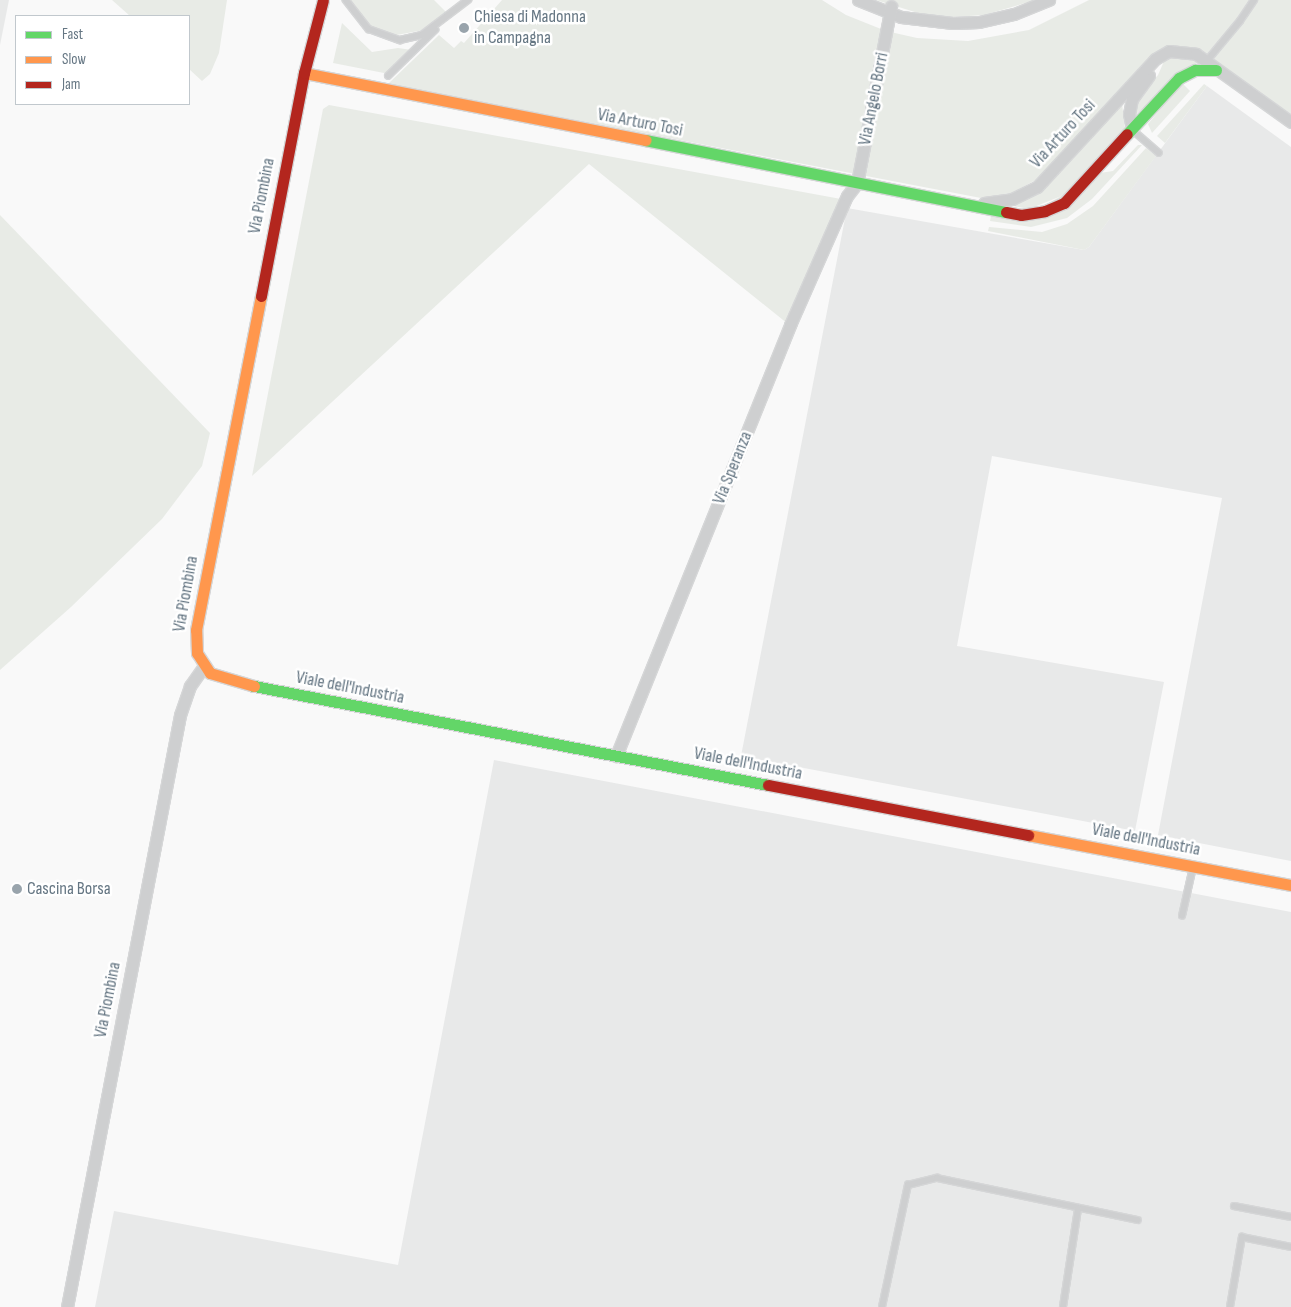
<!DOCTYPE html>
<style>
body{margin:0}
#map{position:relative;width:1291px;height:1307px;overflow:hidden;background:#f9f9f9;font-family:"Sofia Sans Condensed",sans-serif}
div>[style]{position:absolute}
.built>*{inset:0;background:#e8e9e9}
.green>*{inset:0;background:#e8ebe6}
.roads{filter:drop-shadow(1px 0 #d5d6d7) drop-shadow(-1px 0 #d5d6d7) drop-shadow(0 1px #d5d6d7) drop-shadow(0 -1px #d5d6d7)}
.lane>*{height:5.5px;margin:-2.75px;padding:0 2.75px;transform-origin:2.75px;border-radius:2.75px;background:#cecfd0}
.street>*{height:11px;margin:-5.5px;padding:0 5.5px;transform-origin:5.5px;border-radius:5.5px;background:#cecfd0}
.fast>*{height:11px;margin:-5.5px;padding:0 5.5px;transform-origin:5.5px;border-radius:5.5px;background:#63d668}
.slow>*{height:11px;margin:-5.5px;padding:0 5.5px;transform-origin:5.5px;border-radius:5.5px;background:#ff974d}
.jam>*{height:11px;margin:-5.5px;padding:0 5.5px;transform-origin:5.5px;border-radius:5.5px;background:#b3261e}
.dots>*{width:14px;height:14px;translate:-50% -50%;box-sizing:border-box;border:2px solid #fff;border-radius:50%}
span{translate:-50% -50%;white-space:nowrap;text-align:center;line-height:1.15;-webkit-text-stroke:5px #fff;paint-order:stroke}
.poi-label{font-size:18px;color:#657683}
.left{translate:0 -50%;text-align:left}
.street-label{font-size:18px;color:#657683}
.legend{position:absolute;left:15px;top:15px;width:175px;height:90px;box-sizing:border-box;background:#fff;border:1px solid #c1c8cd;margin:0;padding:6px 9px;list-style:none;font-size:15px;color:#657683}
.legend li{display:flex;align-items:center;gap:10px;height:25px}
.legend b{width:25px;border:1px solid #c1c8cd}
</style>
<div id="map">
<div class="built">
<div style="clip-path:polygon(0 0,9px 0,0 45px)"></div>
<div style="clip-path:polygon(1207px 86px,1291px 147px,1291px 861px,1158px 835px,1222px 498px,992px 456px,957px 646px,1164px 682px,1135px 831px,741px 756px,847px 208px,1084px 250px,1089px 247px)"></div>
<div style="clip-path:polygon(494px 760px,1291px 912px,1291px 1307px,95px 1307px,114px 1211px,398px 1265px)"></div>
</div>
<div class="green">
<div style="clip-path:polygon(112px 0,227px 0,219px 53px,210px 74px,202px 81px,189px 69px,189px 16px,130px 16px)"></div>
<div style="clip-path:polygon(348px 0,434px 0,447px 13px,424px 30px,391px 36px,372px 28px)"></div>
<div style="clip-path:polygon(502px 0,822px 0,846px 15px,886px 31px,917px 38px,968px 41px,1029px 30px,1089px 0,1291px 0,1291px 114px,1195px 48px,1169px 45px,1151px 56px,1036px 180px,1011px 193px,981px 198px,388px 84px,439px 35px,454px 48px,461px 41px,464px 43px)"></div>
<div style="clip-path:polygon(876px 0,1036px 0,984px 15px,954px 17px,918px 13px)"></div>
<div style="clip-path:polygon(342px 23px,372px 52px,398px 48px,412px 50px,389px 74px,333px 63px)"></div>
<div style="clip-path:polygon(1174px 56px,1197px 62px,1135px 115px,1140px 95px,1158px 75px,1165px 59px)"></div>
<div style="clip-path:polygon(1182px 83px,1190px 91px,1152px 133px,1148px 124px)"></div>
<div style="clip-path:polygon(1204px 84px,1207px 86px,1165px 143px,1157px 136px)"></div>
<div style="clip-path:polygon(1122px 103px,1125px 129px,1064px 195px,1029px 209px,1008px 205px,1032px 196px,1046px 186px)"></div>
<div style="clip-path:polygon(329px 105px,841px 199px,788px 324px,589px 164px,252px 476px,323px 109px)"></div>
<div style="clip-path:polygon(1138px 145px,1142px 145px,1092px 199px,1067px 218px,1031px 227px,990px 221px,991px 216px,1020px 220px,1100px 173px,1113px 171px)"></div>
<div style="clip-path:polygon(1146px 148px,1156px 156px,1089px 247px,1084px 250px,988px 231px,989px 227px,1042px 232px,1067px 224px,1093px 206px)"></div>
<div style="clip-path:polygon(0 215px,210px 433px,202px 466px,162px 519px,71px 607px,0 670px)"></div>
</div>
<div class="roads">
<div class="lane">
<div style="left:346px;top:0;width:37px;rotate:52deg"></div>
<div style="left:369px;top:29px;width:33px;rotate:20deg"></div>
<div style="left:400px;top:40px;width:23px;rotate:-13deg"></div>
<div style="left:422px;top:35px;width:58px;rotate:-37.3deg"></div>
<div style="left:1206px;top:62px;width:53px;rotate:-50.3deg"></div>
<div style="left:1240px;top:21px;width:25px;rotate:-56deg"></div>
<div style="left:388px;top:76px;width:66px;rotate:-44.4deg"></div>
<div style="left:1134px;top:131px;width:33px;rotate:41deg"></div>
<div style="left:1182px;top:916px;width:50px;rotate:-77.3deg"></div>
<div style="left:1234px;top:1206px;width:58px;rotate:10.9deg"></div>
<div style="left:882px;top:1307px;width:125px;rotate:-78deg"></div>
<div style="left:908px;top:1185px;width:30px;rotate:-14deg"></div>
<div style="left:937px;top:1178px;width:205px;rotate:11.8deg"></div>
<div style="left:1063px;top:1307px;width:99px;rotate:-81.3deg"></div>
<div style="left:1230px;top:1307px;width:71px;rotate:-80.3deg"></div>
<div style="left:1242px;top:1237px;width:50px;rotate:11.5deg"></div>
</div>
<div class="street">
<div style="left:858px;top:0;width:46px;rotate:21.6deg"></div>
<div style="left:901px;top:17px;width:52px;rotate:6.6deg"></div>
<div style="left:953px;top:23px;width:26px;rotate:-2deg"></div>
<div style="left:979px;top:22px;width:36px;rotate:-13deg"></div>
<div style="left:1014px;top:14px;width:38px;rotate:-22deg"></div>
<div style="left:1132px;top:129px;width:15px;rotate:-101deg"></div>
<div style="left:1129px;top:114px;width:15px;rotate:-79deg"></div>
<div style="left:1132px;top:99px;width:29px;rotate:-54deg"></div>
<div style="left:984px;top:203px;width:28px;rotate:-8deg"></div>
<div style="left:1012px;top:199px;width:28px;rotate:-26deg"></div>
<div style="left:1037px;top:187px;width:174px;rotate:-47.3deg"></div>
<div style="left:1155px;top:59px;width:16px;rotate:-30deg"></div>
<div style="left:1169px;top:51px;width:27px;rotate:6deg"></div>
<div style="left:1196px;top:54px;width:117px;rotate:35.6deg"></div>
<div style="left:616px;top:756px;width:465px;rotate:-68deg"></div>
<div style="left:790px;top:325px;width:141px;rotate:-66.2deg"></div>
<div style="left:847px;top:196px;width:16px;rotate:-52deg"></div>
<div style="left:857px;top:183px;width:180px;rotate:-79.1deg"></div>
<div style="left:67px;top:1307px;width:603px;rotate:-79.19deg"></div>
<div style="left:180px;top:715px;width:31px;rotate:-71deg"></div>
<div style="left:190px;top:686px;width:24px;rotate:-55deg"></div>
</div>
<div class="fast">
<div style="left:1127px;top:134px;width:76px;rotate:-47.1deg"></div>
<div style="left:1179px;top:78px;width:18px;rotate:-27deg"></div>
<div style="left:1195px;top:70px;width:21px"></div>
<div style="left:645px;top:140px;width:368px;rotate:11.3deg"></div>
<div style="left:254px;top:686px;width:523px;rotate:10.9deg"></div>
</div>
<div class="slow">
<div style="left:304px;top:73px;width:348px;rotate:11.1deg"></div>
<div style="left:254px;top:686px;width:46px;rotate:-163.5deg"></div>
<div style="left:210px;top:673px;width:24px;rotate:-123deg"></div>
<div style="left:197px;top:653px;width:23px;rotate:-92deg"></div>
<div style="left:196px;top:630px;width:340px;rotate:-79deg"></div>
<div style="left:1028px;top:835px;width:268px;rotate:10.8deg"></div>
</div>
<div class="jam">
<div style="left:1006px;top:212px;width:15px;rotate:11deg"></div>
<div style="left:1021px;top:215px;width:24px;rotate:-9deg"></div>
<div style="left:1045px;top:211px;width:21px;rotate:-23deg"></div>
<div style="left:1064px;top:203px;width:93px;rotate:-47.6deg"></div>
<div style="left:261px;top:296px;width:227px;rotate:-79.1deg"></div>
<div style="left:304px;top:73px;width:75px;rotate:-75.4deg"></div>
<div style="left:768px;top:785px;width:265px;rotate:10.9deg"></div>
</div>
</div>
<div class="dots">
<div style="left:464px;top:28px;background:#99a4ac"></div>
<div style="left:17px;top:889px;background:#99a4ac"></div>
</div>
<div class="poi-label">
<span class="left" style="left:474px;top:28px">Chiesa di Madonna<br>in Campagna</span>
<span class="left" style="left:27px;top:889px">Cascina Borsa</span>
</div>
<div class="street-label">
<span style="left:874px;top:99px;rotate:-79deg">Via Angelo Borri</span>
<span style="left:640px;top:123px;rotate:11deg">Via Arturo Tosi</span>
<span style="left:1063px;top:134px;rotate:-47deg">Via Arturo Tosi</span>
<span style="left:262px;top:196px;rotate:-79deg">Via Piombina</span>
<span style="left:733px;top:468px;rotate:-68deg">Via Speranza</span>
<span style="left:186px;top:594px;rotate:-80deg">Via Piombina</span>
<span style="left:350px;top:688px;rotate:11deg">Viale dell'Industria</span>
<span style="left:748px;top:764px;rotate:11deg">Viale dell'Industria</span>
<span style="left:1146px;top:840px;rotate:11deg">Viale dell'Industria</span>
<span style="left:108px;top:1000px;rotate:-79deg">Via Piombina</span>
</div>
<ul class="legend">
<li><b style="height:6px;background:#63d668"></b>Fast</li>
<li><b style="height:6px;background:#ff974d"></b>Slow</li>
<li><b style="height:6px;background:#b3261e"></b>Jam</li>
</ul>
</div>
